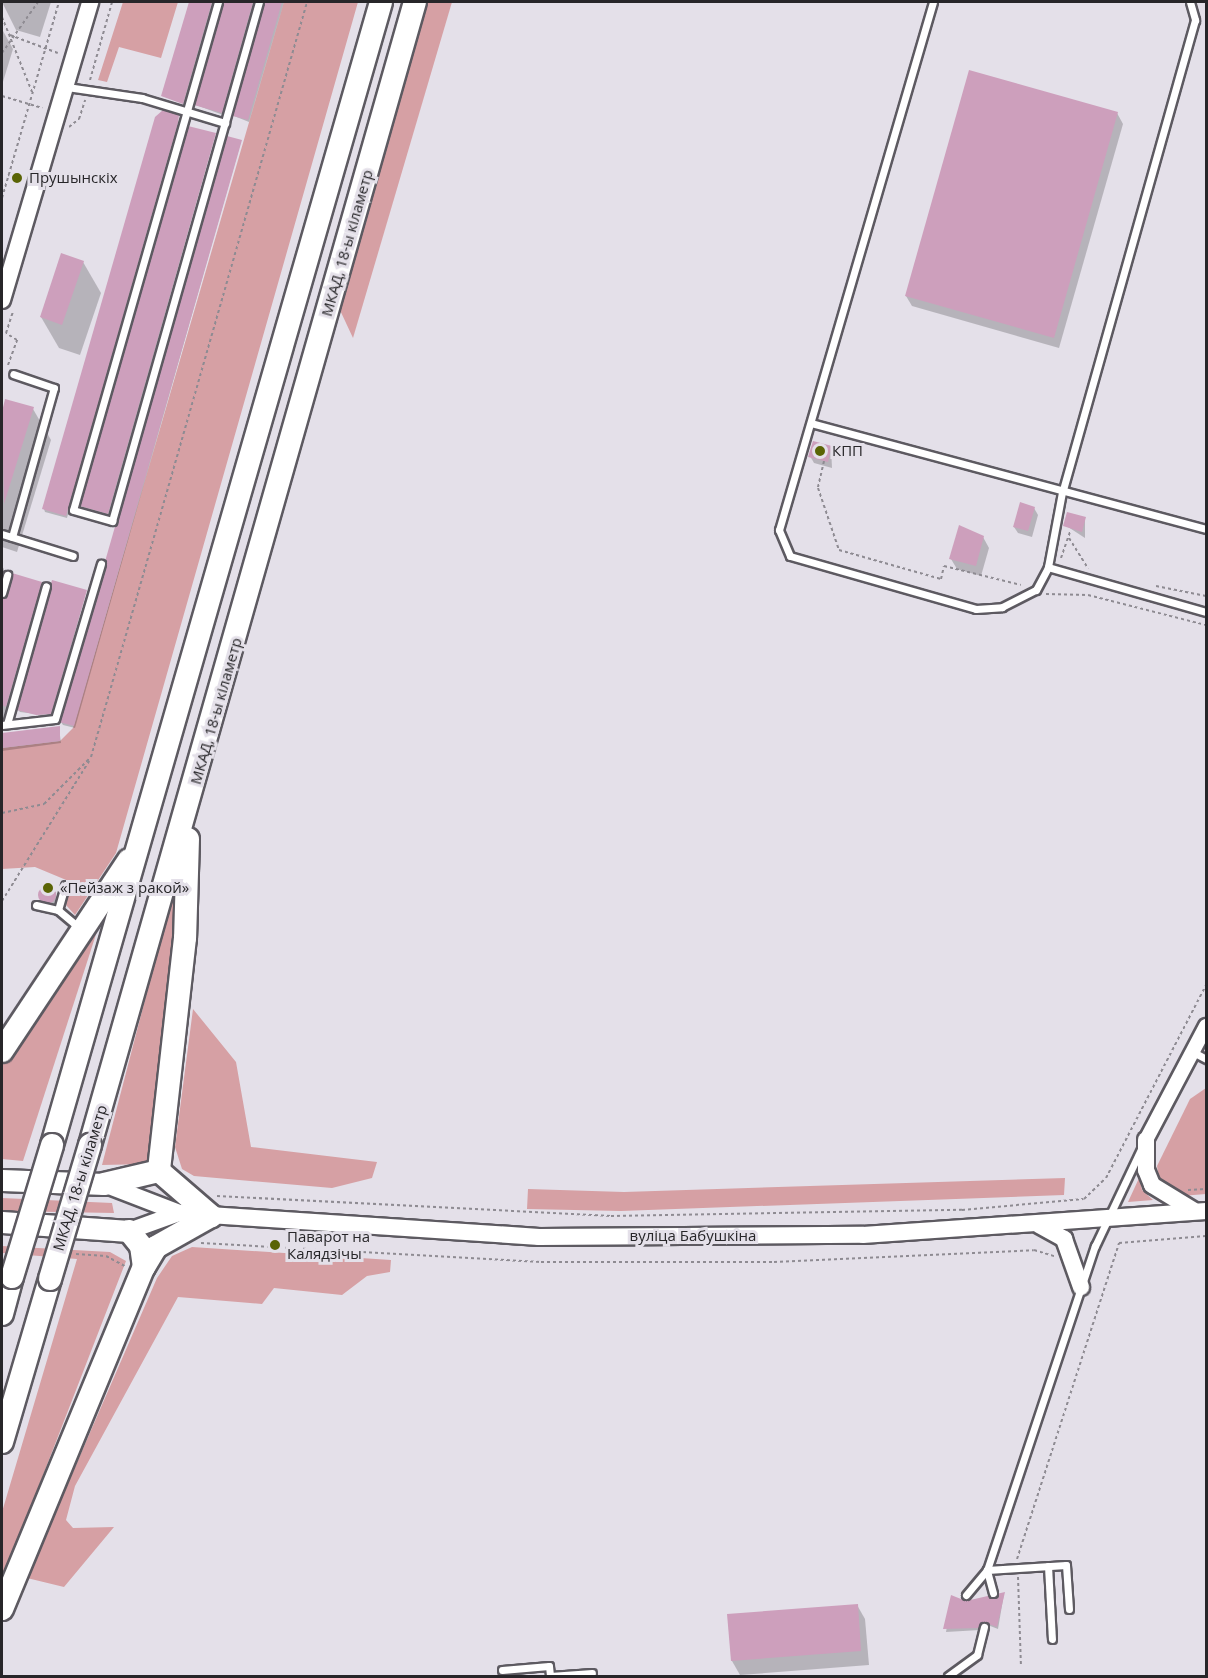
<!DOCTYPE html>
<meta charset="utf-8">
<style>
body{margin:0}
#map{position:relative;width:1208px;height:1678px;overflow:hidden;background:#e4e0e9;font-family:"Open Sans",sans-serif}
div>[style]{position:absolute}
.green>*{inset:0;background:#d6a0a4}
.shadow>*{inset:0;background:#0003}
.building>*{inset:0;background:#cd9fbc}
.round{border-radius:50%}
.path>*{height:2px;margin-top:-1px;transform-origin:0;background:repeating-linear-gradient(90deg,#8e8b92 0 3px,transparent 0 6px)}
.roads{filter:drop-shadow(2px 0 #5d5a61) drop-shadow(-2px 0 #5d5a61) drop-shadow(0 2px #5d5a61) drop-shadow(0 -2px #5d5a61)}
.service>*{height:7px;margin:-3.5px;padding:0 3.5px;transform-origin:3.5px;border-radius:3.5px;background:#fff}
.minor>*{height:14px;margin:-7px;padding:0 7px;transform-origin:7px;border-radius:7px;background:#fff}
.tertiary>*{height:16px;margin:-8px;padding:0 8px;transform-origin:8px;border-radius:8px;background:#fff}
.primary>*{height:21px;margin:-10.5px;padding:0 10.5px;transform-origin:10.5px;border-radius:10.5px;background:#fff}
.trunk>*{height:22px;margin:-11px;padding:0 11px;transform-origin:11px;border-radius:11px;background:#fff}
.bridges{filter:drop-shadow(2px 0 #5d5a61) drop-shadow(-2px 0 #5d5a61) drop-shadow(0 2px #5d5a61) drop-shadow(0 -2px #5d5a61)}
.trunk-bridge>*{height:22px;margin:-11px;padding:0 11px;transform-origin:11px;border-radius:11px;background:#fff}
.dots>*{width:16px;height:16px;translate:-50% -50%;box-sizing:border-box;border:3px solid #e4e0e9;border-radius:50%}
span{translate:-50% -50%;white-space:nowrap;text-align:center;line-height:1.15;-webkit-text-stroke:6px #e4e0e9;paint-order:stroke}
.poi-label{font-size:15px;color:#272629}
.left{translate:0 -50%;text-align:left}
.street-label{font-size:15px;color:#272629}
.frame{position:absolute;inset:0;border:3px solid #272629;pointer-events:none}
</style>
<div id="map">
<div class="green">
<div style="clip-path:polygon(123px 2px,178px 2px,161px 58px,119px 47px,107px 82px,98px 80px)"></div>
<div style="clip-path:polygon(284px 2px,358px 2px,116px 853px,75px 915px,66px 905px,71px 882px,35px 867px,2px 869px,2px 748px,60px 741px,73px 728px)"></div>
<div style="clip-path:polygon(428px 2px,452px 2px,353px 338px,339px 308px)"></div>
<div style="clip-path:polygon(179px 869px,174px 964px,149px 1164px,102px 1165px)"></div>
<div style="clip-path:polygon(99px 925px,23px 1161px,2px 1159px,2px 1066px)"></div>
<div style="clip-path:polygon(193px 1009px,236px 1062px,251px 1147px,377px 1162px,372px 1178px,332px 1188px,194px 1176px,182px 1169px,175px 1147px)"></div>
<div style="clip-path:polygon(1206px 1088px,1206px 1194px,1181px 1196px,1160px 1185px,1157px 1166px,1190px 1099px)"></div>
<div style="clip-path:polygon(1140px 1176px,1142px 1190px,1153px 1200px,1128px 1202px)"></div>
<div style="clip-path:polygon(1065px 1178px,1064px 1195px,621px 1211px,527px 1209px,528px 1189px,624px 1192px)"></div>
<div style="clip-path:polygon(2px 1198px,112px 1203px,114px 1213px,2px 1211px)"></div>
<div style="clip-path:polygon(2px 1246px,110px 1252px,126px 1261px,2px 1581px,2px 1512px,77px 1259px,2px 1253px)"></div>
<div style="clip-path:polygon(192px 1247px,391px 1260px,390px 1272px,367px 1276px,342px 1295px,274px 1288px,262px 1304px,178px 1297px,75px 1486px,66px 1520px,73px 1528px,114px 1527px,64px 1587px,27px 1578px,157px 1278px,172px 1256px)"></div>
</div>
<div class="shadow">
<div style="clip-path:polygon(2px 2px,51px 2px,40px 37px,16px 30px)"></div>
<div style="clip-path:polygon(190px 2px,217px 2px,184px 104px,163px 96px)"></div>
<div style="clip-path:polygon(224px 2px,258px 2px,223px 115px,196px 105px)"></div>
<div style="clip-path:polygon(265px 2px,284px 2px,249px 122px,234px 116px)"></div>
<div style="clip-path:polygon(2px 29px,13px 49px,2px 85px)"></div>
<div style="clip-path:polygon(1117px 113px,1123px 124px,1059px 348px,912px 306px,906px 296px)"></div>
<div style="clip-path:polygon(178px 116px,67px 518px,45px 512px,44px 509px)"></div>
<div style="clip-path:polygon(215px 134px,109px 516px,83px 508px,82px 506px)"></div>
<div style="clip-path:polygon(241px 141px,75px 728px,63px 725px,61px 722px)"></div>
<div style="clip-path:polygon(83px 262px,101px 293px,80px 355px,59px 348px,41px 317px)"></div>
<div style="clip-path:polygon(6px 401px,33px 409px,51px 440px,17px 552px,2px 547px,2px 417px)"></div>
<div style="clip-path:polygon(831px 447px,832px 468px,814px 463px,810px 456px)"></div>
<div style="clip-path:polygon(1034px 508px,1038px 515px,1032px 537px,1018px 533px,1014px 527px)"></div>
<div style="clip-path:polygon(1085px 519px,1085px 538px,1065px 525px)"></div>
<div style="clip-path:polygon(983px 537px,989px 548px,981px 576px,957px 569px,951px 559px)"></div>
<div style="clip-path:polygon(2px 566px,4px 569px,2px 594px)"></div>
<div style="clip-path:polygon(41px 583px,43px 586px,2px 723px,2px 599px)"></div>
<div style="clip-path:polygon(86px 592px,52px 716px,20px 712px,18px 710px)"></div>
<div style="clip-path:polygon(59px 728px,61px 743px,2px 751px,2px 735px)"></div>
<div style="clip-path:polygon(41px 888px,56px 892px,57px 909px,42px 906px)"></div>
<div style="clip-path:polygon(1004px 1594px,998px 1629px,985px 1624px,980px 1630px,946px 1632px,952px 1597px,966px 1602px)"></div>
<div style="clip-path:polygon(857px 1605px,865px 1619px,869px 1665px,740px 1675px,732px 1661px,729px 1615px)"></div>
</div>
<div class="building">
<div style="clip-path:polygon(189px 2px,212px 2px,183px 104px,161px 96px)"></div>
<div style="clip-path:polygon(224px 2px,253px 2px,222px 113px,194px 105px)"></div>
<div style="clip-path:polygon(265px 2px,282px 2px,248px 120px,233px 116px)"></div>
<div style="clip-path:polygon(969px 70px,1118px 112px,1054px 338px,905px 296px)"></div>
<div style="clip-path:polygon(163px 110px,179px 115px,178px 123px,66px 516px,42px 509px,155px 117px)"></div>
<div style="clip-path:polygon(188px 126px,216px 133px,108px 514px,80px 506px)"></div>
<div style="clip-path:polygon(227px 136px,242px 140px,74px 726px,59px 722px)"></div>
<div style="clip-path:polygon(61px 253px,84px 261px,62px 325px,40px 317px)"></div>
<div style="clip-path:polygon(5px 399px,34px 407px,4px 504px,2px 412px)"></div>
<div style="clip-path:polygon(813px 441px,832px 446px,828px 462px,808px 457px)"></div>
<div style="clip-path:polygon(1020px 502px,1035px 507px,1028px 531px,1013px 527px)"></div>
<div style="clip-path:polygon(1067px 512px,1086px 517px,1082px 532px,1063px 526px)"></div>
<div style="clip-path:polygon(959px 525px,984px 536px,976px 566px,949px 559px)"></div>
<div style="clip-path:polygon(12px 573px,42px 582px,6px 707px,2px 705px,2px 598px)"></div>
<div style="clip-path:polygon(52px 580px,87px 590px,51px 714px,36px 715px,17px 710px)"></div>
<div style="clip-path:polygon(60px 726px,60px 741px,2px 748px,2px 733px)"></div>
<div class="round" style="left:38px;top:886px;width:18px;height:18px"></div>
<div style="clip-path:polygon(1005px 1592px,997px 1627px,983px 1622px,978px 1628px,943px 1629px,951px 1595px,966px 1601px)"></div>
<div style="clip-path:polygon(858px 1604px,861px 1651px,731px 1661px,727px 1614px)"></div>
</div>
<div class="path">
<div style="left:2px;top:17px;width:81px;rotate:68.2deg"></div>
<div style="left:10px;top:35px;width:51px;rotate:20.6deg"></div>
<div style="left:2px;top:53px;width:62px;rotate:-54.8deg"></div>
<div style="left:90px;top:80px;width:81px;rotate:-74.2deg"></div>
<div style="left:2px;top:96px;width:42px;rotate:16.7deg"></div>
<div style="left:69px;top:127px;width:13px;rotate:-39deg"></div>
<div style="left:79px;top:119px;width:20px;rotate:-72deg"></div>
<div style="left:8px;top:175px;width:16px;rotate:15deg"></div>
<div style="left:2px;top:198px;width:204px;rotate:-73.8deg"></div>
<div style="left:8px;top:365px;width:27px;rotate:-70deg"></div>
<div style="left:17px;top:340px;width:13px;rotate:-148deg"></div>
<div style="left:6px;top:333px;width:23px;rotate:-72deg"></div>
<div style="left:824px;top:461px;width:28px;rotate:103deg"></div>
<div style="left:818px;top:488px;width:65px;rotate:71.3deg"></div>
<div style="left:839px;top:550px;width:106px;rotate:15.9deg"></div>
<div style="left:941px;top:579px;width:13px;rotate:-77deg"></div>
<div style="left:944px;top:566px;width:79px;rotate:13.9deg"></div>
<div style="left:1069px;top:538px;width:36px;rotate:58deg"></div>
<div style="left:1061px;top:558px;width:28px;rotate:-71deg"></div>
<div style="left:1156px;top:586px;width:51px;rotate:11.3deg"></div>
<div style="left:1046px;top:594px;width:42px;rotate:1.4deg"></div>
<div style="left:1088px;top:595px;width:122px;rotate:14.3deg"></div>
<div style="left:2px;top:813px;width:43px;rotate:-12.1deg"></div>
<div style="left:44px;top:804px;width:66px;rotate:-45deg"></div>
<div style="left:91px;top:757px;width:785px;rotate:-74.03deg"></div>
<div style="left:2px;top:901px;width:165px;rotate:-58.1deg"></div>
<div style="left:1188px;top:1190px;width:18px;rotate:-3deg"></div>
<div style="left:217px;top:1196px;width:395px;rotate:2.9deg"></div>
<div style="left:611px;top:1216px;width:351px;rotate:-1deg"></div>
<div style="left:962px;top:1210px;width:122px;rotate:-5.2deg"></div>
<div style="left:1084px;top:1199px;width:30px;rotate:-44deg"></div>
<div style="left:1106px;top:1178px;width:217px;rotate:-62.6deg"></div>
<div style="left:201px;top:1243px;width:341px;rotate:3.2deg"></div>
<div style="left:541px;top:1262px;width:233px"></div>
<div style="left:774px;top:1262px;width:260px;rotate:-2.6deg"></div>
<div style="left:1034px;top:1250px;width:21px;rotate:17deg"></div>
<div style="left:76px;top:1254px;width:30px;rotate:4deg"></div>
<div style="left:106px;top:1256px;width:21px;rotate:28deg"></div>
<div style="left:1017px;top:1559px;width:332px;rotate:-72.1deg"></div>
<div style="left:1119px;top:1243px;width:87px;rotate:-4.6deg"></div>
<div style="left:1018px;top:1577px;width:90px;rotate:88.1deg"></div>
</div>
<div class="roads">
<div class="service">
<div style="left:218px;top:2px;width:528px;rotate:105.93deg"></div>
<div style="left:73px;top:510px;width:41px;rotate:15.8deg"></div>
<div style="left:112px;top:521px;width:539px;rotate:-74.19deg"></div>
<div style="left:933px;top:2px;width:550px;rotate:106.26deg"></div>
<div style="left:779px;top:530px;width:28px;rotate:67deg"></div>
<div style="left:790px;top:556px;width:193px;rotate:15.9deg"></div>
<div style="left:976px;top:609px;width:26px;rotate:-4deg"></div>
<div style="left:1002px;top:607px;width:38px;rotate:-27deg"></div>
<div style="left:1036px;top:590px;width:26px;rotate:-62deg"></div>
<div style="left:1190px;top:2px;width:19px;rotate:74deg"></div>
<div style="left:1195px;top:20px;width:490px;rotate:105.7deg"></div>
<div style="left:1062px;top:492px;width:76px;rotate:100.6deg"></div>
<div style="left:1048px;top:567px;width:164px;rotate:15.9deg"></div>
<div style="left:67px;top:87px;width:76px;rotate:8.3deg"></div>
<div style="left:142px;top:98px;width:87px;rotate:16.8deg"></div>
<div style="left:811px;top:423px;width:409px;rotate:15deg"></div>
<div style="left:2px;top:534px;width:74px;rotate:17.2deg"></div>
<div style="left:12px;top:537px;width:155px;rotate:-74.3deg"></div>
<div style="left:54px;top:388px;width:43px;rotate:-161.1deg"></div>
<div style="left:2px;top:593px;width:19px;rotate:-74deg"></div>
<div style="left:7px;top:724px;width:143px;rotate:-74.2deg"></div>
<div style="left:2px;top:725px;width:53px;rotate:-6.5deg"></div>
<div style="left:55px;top:719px;width:162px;rotate:-73.5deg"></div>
<div style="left:36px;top:905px;width:23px;rotate:13deg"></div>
<div style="left:58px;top:910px;width:26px;rotate:-74deg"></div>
<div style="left:58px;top:910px;width:30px;rotate:40deg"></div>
<div style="left:1193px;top:1052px;width:15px;rotate:28deg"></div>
<div style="left:1048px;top:1566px;width:73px;rotate:86.9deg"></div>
<div style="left:993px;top:1593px;width:24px;rotate:-105deg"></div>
<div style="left:987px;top:1570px;width:79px;rotate:-3.6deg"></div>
<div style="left:1066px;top:1565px;width:44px;rotate:86.1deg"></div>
<div style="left:966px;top:1595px;width:33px;rotate:-50deg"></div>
<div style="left:987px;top:1570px;width:342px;rotate:-71.6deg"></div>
<div style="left:1095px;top:1246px;width:110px;rotate:-64.6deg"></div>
<div style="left:502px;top:1670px;width:47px;rotate:-4.9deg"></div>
<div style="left:549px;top:1666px;width:10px;rotate:84deg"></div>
<div style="left:550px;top:1676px;width:42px;rotate:-4.1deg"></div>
<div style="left:948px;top:1676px;width:36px;rotate:-36deg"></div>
<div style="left:977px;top:1655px;width:29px;rotate:-76deg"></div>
</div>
<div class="minor">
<div style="left:1146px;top:1140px;width:129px;rotate:-62.2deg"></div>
</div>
<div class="tertiary">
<div style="left:2px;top:300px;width:311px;rotate:-73.5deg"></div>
<div style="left:1146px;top:1140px;width:30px;rotate:90deg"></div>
<div style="left:1146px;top:1170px;width:16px;rotate:68deg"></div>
<div style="left:1152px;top:1185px;width:48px;rotate:31.4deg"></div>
<div style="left:104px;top:1184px;width:80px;rotate:21.1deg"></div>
<div style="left:179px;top:1213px;width:361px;rotate:3.8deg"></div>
<div style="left:539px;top:1237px;width:324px;rotate:-0.4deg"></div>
<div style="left:863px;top:1235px;width:344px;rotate:-4deg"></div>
<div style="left:1039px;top:1225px;width:29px;rotate:29deg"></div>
<div style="left:1064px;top:1239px;width:51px;rotate:70.5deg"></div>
<div style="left:129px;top:1231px;width:53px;rotate:-19.8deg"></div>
</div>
<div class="primary">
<div style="left:2px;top:1180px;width:102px;rotate:2.2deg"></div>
<div style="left:2px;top:1222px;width:127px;rotate:4.1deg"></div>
</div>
<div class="trunk">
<div style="left:188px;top:839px;width:99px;rotate:91.7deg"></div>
<div style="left:185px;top:938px;width:234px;rotate:96.4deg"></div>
<div style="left:159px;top:1171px;width:69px;rotate:40.9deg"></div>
<div style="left:2px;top:1051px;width:229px;rotate:-56.4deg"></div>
<div style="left:52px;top:1145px;width:1189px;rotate:-73.94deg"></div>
<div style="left:90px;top:1145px;width:1188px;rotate:-74.13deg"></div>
<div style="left:104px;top:1184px;width:57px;rotate:-13.3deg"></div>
<div style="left:129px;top:1231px;width:19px;rotate:51deg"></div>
<div style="left:141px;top:1246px;width:21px;rotate:82deg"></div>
<div style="left:2px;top:1314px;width:38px;rotate:-75deg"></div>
<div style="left:2px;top:1442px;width:170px;rotate:-73.6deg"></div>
<div style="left:2px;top:1609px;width:370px;rotate:-67.5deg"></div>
<div style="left:144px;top:1267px;width:23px;rotate:-59deg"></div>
<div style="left:156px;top:1247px;width:63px;rotate:-29.4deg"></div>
</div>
</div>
<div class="bridges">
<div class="trunk-bridge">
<div style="left:12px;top:1277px;width:138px;rotate:-73.1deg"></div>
<div style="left:50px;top:1279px;width:140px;rotate:-73.4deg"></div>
</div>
</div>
<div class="dots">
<div style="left:17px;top:178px;background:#5a6405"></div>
<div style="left:820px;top:451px;background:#5a6405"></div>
<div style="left:48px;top:888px;background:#5a6405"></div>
<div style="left:275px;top:1245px;background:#5a6405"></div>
</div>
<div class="poi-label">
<span class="left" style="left:29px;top:178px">Прушынскіх</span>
<span class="left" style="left:832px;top:451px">КПП</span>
<span class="left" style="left:60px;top:888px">«Пейзаж з ракой»</span>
<span class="left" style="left:287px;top:1245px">Паварот на<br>Калядзічы</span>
</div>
<div class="street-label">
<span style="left:347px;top:243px;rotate:-74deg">МКАД, 18-ы кіламетр</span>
<span style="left:216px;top:711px;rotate:-74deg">МКАД, 18-ы кіламетр</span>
<span style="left:80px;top:1178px;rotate:-73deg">МКАД, 18-ы кіламетр</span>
<span style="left:693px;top:1236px">вуліца Бабушкіна</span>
</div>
<div class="frame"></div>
</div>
